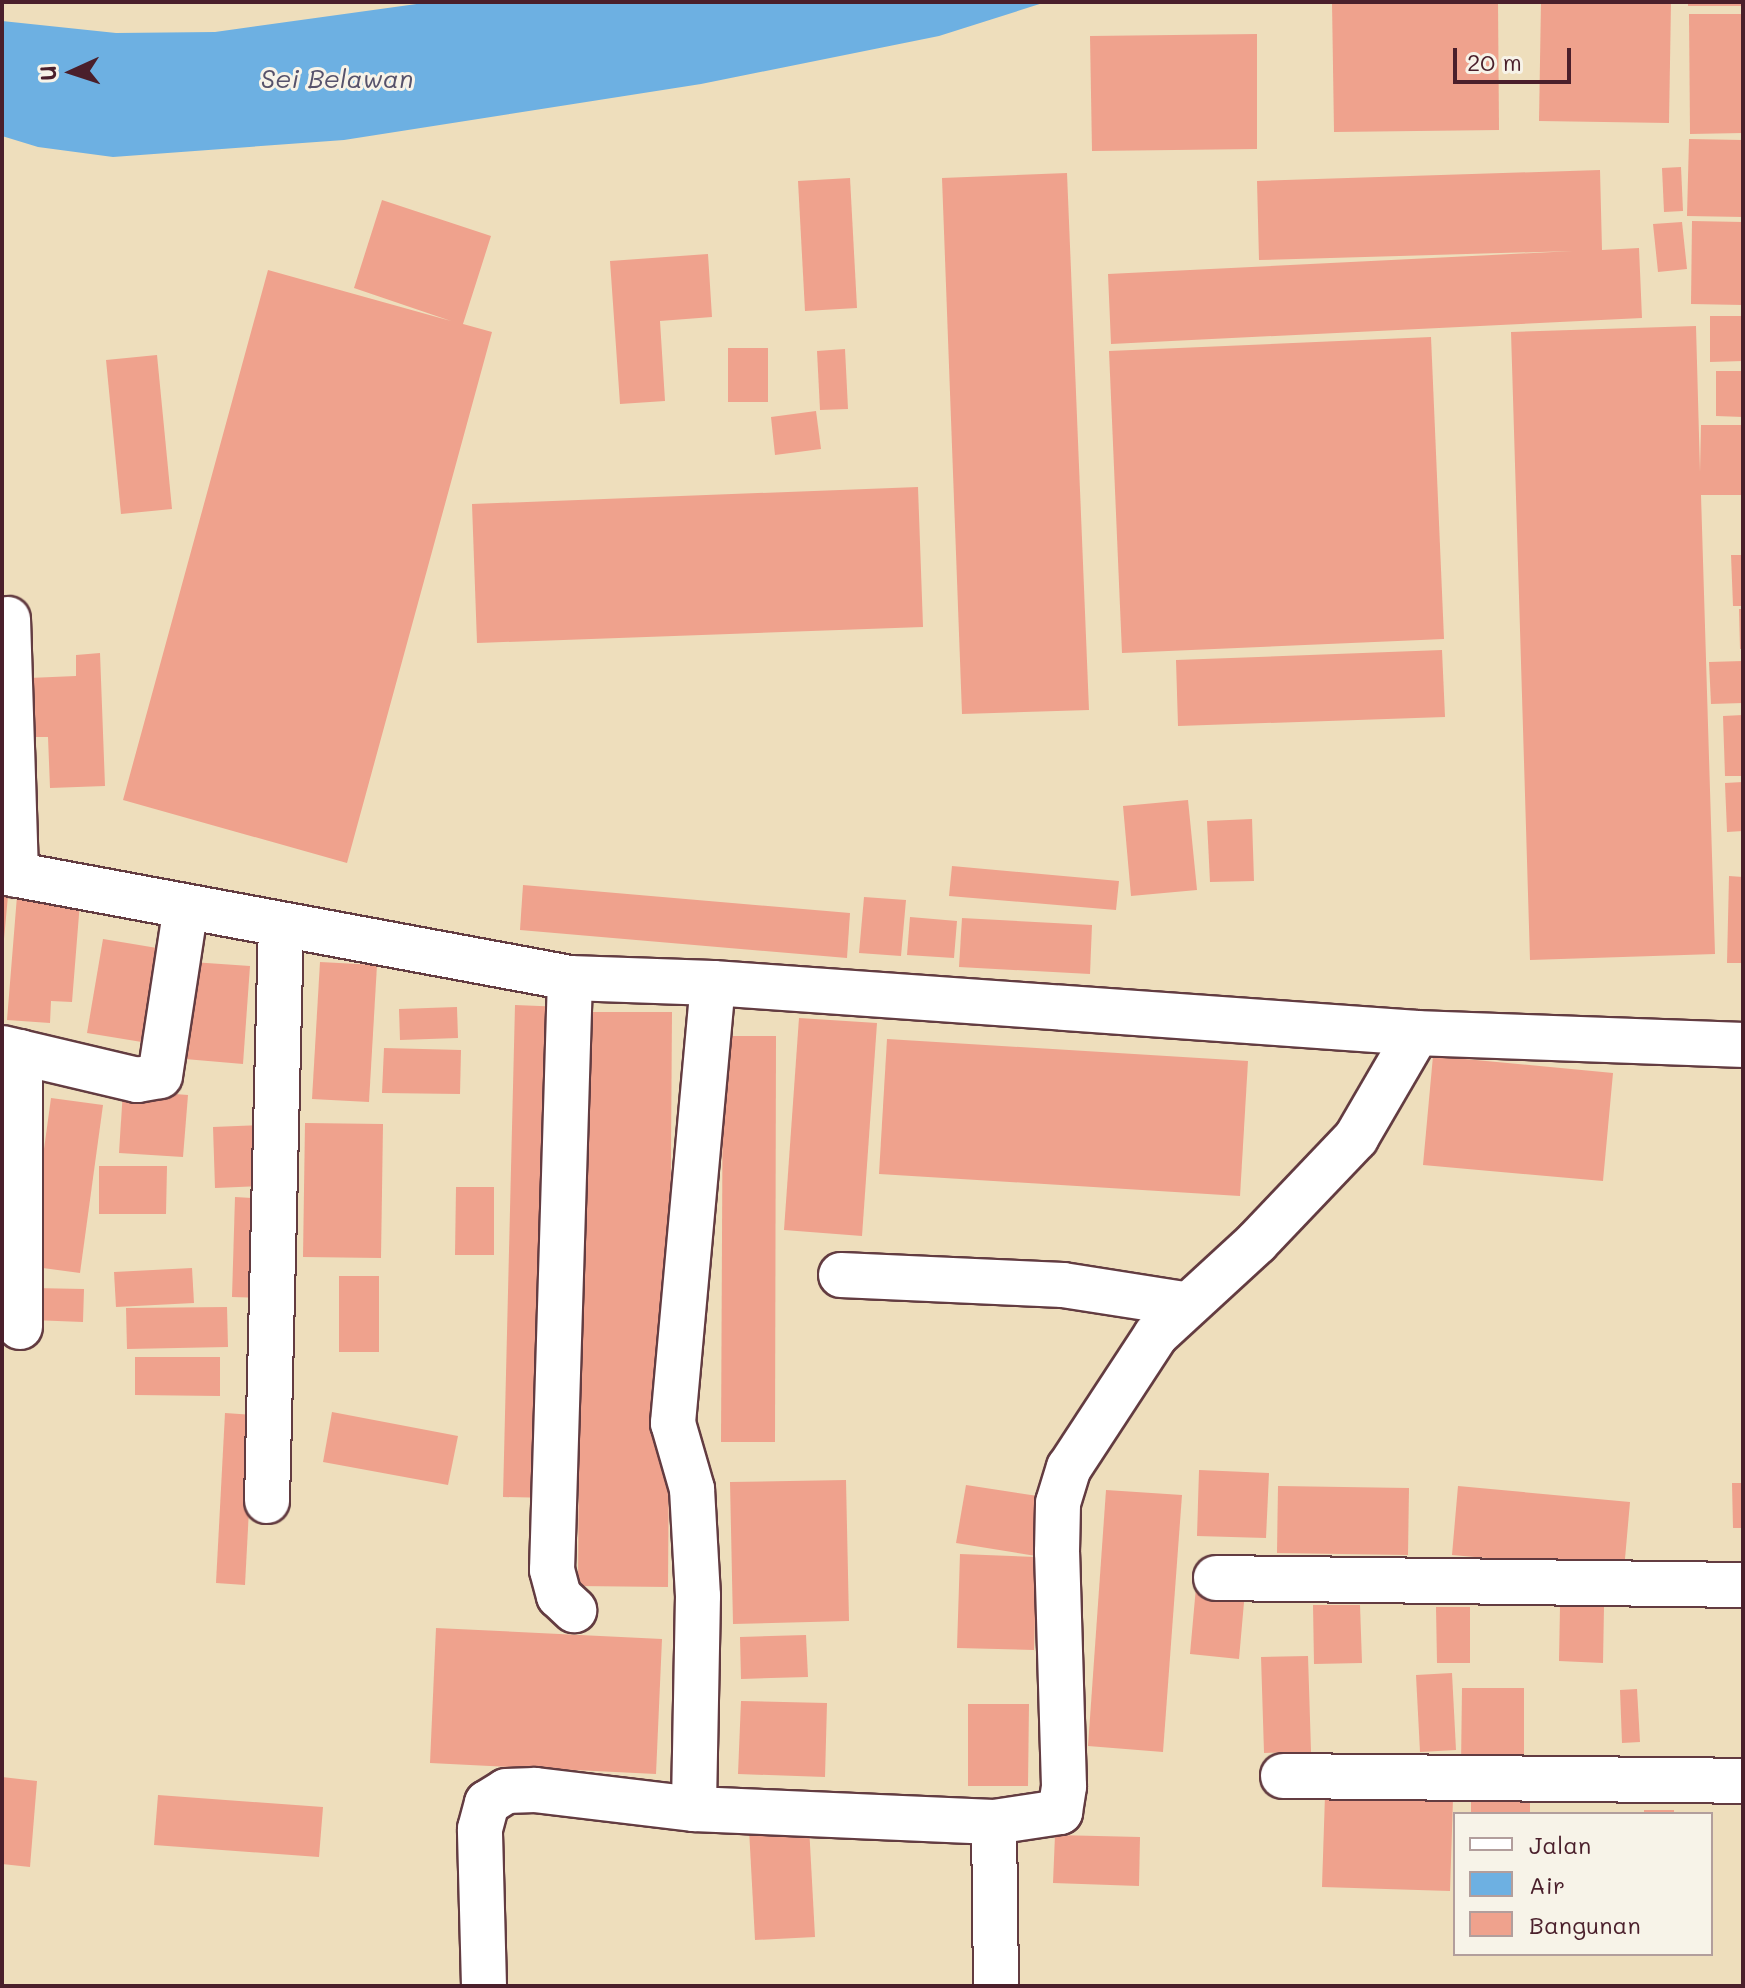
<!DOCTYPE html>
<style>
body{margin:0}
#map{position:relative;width:1745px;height:1988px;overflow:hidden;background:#eedebc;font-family:Mali,sans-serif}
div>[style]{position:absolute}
.water>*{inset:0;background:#6db0e2}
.building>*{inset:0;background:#efa28d}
.roads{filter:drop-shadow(2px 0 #633c41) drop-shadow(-2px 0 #633c41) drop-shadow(0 2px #633c41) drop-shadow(0 -2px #633c41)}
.minor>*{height:44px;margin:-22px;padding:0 22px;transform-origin:22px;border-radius:22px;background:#fff}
span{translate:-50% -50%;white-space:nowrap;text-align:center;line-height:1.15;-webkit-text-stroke:6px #f7f3e8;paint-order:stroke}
.water-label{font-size:26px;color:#56526b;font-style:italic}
.frame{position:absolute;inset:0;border:4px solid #4a1f2b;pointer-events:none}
.legend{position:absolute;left:1453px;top:1812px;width:260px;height:144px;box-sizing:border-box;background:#f7f3e8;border:2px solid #b29e9c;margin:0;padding:10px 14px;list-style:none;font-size:24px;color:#4a1f2b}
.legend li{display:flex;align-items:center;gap:16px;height:40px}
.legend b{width:40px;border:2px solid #b29e9c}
.north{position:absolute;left:32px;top:32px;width:80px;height:80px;-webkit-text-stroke:6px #f7f3e8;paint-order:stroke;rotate:267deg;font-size:22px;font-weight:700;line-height:32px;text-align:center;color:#4a1f2b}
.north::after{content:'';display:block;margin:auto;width:28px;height:36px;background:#4a1f2b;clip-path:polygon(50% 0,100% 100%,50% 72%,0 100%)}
.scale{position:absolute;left:1453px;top:48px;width:118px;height:36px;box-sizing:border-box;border:4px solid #4a1f2b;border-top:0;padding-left:10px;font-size:24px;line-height:28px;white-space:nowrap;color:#4a1f2b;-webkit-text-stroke:6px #f7f3e8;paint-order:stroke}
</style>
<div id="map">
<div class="water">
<div style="clip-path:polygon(431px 2px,1046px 2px,939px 36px,701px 84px,344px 140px,113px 157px,38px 147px,2px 136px,2px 21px,116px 33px,215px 32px)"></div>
</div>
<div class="building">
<div style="clip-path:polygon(1332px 2px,1498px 2px,1499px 130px,1334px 132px)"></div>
<div style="clip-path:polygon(1541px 2px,1671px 2px,1669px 123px,1539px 121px)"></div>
<div style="clip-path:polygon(1688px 2px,1743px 2px,1743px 6px,1688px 6px)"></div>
<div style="clip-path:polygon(1689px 14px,1743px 14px,1743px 133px,1690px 134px)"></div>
<div style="clip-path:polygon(1257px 34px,1257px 149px,1092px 151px,1090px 36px)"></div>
<div style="clip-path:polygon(1689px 139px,1743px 140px,1743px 217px,1687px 216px)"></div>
<div style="clip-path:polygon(1681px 167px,1683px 211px,1664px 212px,1662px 168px)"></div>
<div style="clip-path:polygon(1600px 170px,1602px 250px,1639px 248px,1642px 318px,1111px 344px,1108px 274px,1573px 251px,1259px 260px,1257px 181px)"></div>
<div style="clip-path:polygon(1067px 173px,1089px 710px,962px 714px,942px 178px)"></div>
<div style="clip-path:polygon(850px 178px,857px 308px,805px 311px,798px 181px)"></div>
<div style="clip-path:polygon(382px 200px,491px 236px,463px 324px,492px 332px,347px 863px,123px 800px,268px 270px,451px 321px,354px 288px)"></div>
<div style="clip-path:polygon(1692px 221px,1743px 222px,1743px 305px,1691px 304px)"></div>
<div style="clip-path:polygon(1682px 222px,1687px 269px,1658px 272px,1653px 224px)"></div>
<div style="clip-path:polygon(708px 254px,712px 317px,660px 321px,665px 401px,620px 404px,610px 261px)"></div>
<div style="clip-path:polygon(1710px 316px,1743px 316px,1743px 361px,1710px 362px)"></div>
<div style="clip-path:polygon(1696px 326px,1700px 472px,1701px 425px,1743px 425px,1743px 495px,1701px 495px,1715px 954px,1530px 960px,1511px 332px)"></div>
<div style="clip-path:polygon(1431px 337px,1444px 639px,1122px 653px,1109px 351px)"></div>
<div style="clip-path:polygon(728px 348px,768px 348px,768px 402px,728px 402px)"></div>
<div style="clip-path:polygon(845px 349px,848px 409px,820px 410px,817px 351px)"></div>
<div style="clip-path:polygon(157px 355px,172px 509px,121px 514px,106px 360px)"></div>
<div style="clip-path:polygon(1716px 371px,1743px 371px,1743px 417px,1716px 416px)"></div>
<div style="clip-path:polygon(816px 411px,821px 449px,775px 455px,771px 417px)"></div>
<div style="clip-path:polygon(918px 487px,923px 627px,477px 643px,472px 504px)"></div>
<div style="clip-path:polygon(1731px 555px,1743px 555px,1743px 606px,1733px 606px)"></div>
<div style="clip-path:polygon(1739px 609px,1743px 609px,1743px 649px,1740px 649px)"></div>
<div style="clip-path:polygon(1442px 650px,1445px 717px,1178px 726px,1176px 660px)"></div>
<div style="clip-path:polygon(100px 653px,105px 786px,50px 788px,48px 737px,32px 737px,29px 678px,76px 676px,76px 655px)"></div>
<div style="clip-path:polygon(1743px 661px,1743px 703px,1711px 704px,1709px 662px)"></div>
<div style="clip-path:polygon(1743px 715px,1743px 776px,1725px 776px,1723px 716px)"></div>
<div style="clip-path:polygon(1743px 782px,1743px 831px,1727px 832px,1725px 783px)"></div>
<div style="clip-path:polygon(1188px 800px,1197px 890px,1131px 896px,1123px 806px)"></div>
<div style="clip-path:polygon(1252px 819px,1254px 881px,1210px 882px,1207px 821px)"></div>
<div style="clip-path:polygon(952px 866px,1119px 881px,1116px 910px,949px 896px)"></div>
<div style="clip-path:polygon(2px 874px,10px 874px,4px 939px,2px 939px)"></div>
<div style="clip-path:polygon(1729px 876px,1743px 877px,1743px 963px,1727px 963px)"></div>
<div style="clip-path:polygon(523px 885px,850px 913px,847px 958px,520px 930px)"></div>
<div style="clip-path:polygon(17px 896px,80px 902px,72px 1002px,51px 1001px,50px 1023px,7px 1020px)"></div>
<div style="clip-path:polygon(864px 897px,906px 900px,901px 956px,859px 953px)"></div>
<div style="clip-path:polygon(910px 917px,957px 921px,954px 958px,907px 955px)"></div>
<div style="clip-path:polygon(962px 918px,1092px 925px,1090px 974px,959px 967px)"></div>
<div style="clip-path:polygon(103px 939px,175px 951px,160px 1045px,87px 1033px)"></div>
<div style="clip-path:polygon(192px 962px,250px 966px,243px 1064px,185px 1059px)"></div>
<div style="clip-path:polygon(320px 962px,377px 965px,369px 1102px,312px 1099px)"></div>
<div style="clip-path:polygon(515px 1005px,564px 1007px,552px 1498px,503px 1497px)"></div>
<div style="clip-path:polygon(457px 1007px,458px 1038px,400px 1040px,399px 1009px)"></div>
<div style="clip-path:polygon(582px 1012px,672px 1012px,668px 1587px,578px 1586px)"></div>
<div style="clip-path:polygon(799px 1018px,877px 1023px,862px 1236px,784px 1230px)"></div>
<div style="clip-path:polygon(723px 1036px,776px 1036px,775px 1442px,721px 1442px)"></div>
<div style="clip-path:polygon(887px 1039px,1248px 1061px,1240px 1196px,879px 1174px)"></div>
<div style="clip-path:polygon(384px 1048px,461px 1050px,460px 1094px,382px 1093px)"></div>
<div style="clip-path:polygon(1433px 1056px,1613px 1073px,1603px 1181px,1423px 1165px)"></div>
<div style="clip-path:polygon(123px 1090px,188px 1095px,183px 1157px,119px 1153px)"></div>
<div style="clip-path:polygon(51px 1098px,103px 1105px,80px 1273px,28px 1266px)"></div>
<div style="clip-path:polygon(305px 1123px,383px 1124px,381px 1258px,303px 1257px)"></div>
<div style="clip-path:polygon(262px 1125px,264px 1186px,215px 1188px,213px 1127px)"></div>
<div style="clip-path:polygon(99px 1166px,167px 1166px,166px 1214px,99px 1214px)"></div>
<div style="clip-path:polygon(456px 1187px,494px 1187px,494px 1255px,455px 1255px)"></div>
<div style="clip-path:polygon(235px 1197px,266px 1199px,262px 1298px,232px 1297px)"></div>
<div style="clip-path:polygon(192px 1268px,194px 1303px,116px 1307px,114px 1272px)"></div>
<div style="clip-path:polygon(339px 1276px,379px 1276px,379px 1352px,339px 1352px)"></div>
<div style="clip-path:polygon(33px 1288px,84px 1289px,83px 1322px,32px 1320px)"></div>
<div style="clip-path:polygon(227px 1307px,228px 1347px,127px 1349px,126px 1308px)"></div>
<div style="clip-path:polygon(135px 1357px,220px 1357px,220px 1396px,135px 1395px)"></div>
<div style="clip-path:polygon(332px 1412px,458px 1436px,448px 1485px,323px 1462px)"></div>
<div style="clip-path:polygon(225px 1413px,254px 1415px,245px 1585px,216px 1583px)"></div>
<div style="clip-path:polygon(1199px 1470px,1269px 1473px,1266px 1538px,1197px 1536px)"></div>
<div style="clip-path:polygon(846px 1480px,849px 1621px,733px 1624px,730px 1482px)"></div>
<div style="clip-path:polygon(1732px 1483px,1743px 1483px,1743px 1528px,1733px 1528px)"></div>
<div style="clip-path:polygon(966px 1485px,1051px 1498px,1042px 1557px,956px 1543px)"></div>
<div style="clip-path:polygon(1278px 1486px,1409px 1488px,1408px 1555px,1277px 1553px)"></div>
<div style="clip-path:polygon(1458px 1486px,1630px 1502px,1624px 1570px,1452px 1555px)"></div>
<div style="clip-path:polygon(1106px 1490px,1182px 1495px,1163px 1752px,1088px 1746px)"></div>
<div style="clip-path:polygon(960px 1554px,1037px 1557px,1034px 1650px,957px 1648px)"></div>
<div style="clip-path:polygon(1196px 1587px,1245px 1591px,1239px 1659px,1190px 1654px)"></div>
<div style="clip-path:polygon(1313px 1605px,1360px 1605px,1362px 1663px,1314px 1664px)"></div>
<div style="clip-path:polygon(1560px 1606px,1604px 1607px,1603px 1663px,1559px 1661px)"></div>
<div style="clip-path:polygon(1436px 1607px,1470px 1607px,1470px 1663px,1437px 1663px)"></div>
<div style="clip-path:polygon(436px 1628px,662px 1639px,656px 1774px,430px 1763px)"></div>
<div style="clip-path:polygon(806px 1635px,808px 1677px,741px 1679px,740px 1637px)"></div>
<div style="clip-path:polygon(1308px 1656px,1311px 1752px,1264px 1753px,1261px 1657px)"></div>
<div style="clip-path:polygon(1452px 1673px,1456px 1750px,1420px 1752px,1416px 1675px)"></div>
<div style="clip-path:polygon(1462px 1688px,1524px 1688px,1524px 1768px,1461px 1767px)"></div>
<div style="clip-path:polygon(1637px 1689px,1640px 1742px,1622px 1743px,1620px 1690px)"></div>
<div style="clip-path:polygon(741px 1701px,827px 1703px,825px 1777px,738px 1774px)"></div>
<div style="clip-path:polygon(968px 1704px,1029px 1704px,1028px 1786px,968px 1786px)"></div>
<div style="clip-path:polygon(2px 1777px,37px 1781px,30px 1867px,2px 1864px)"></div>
<div style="clip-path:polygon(158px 1795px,323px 1807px,319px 1857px,154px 1845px)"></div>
<div style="clip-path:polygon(1325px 1795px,1453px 1799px,1450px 1891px,1322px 1887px)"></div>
<div style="clip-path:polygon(1471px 1802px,1530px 1802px,1530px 1814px,1471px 1814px)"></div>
<div style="clip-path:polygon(1644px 1810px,1674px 1810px,1674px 1814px,1644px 1814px)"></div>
<div style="clip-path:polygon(809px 1826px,815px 1937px,755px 1940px,749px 1829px)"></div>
<div style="clip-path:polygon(1055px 1835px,1140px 1837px,1139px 1886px,1053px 1883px)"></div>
</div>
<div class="roads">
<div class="minor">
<div style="left:8px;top:619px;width:256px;rotate:88.2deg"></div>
<div style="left:2px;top:872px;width:578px;rotate:10.57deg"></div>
<div style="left:570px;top:978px;width:143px;rotate:2deg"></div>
<div style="left:713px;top:983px;width:706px;rotate:4.06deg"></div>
<div style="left:1417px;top:1033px;width:326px;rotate:2.1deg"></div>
<div style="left:570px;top:978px;width:592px;rotate:91.74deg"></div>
<div style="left:552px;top:1570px;width:27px;rotate:75deg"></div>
<div style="left:559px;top:1596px;width:21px;rotate:43deg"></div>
<div style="left:713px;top:983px;width:442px;rotate:95.2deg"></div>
<div style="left:673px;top:1423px;width:69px;rotate:73.9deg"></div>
<div style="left:692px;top:1489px;width:107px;rotate:86.8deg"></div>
<div style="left:698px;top:1596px;width:213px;rotate:91.1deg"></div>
<div style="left:694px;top:1809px;width:300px;rotate:2.5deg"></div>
<div style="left:994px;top:1822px;width:67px;rotate:-8.6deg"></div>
<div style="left:1060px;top:1812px;width:26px;rotate:-81deg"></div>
<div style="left:1064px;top:1786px;width:234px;rotate:-91.7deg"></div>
<div style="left:1057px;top:1552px;width:49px;rotate:-88.8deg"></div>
<div style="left:1058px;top:1503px;width:37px;rotate:-73deg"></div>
<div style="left:1069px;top:1468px;width:159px;rotate:-56.8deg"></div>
<div style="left:1156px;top:1335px;width:137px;rotate:-42.6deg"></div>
<div style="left:1257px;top:1242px;width:144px;rotate:-46.4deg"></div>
<div style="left:1356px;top:1138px;width:121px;rotate:-59.8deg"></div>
<div style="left:2px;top:1048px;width:139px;rotate:13.3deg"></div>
<div style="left:137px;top:1080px;width:23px;rotate:-10deg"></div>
<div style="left:160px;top:1076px;width:171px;rotate:-81.3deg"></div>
<div style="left:20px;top:1052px;width:275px;rotate:90deg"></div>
<div style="left:841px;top:1275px;width:222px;rotate:2.6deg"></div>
<div style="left:1063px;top:1285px;width:122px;rotate:8.9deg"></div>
<div style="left:267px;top:1501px;width:576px;rotate:-88.61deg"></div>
<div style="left:1216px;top:1578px;width:527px;rotate:0.76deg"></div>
<div style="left:1283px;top:1776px;width:460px;rotate:0.6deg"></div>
<div style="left:994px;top:1822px;width:164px;rotate:89.3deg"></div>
<div style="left:484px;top:1986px;width:157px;rotate:-91.5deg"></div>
<div style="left:480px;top:1829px;width:27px;rotate:-75deg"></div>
<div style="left:487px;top:1803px;width:22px;rotate:-32deg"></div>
<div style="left:506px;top:1791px;width:29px;rotate:-2deg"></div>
<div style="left:535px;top:1790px;width:160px;rotate:6.8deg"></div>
</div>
</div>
<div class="water-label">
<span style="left:337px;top:79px">Sei Belawan</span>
</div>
<div class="frame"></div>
<ul class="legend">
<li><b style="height:10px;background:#fff"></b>Jalan</li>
<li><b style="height:22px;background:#6db0e2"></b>Air</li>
<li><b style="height:22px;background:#efa28d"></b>Bangunan</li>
</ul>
<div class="north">U</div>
<div class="scale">20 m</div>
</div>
